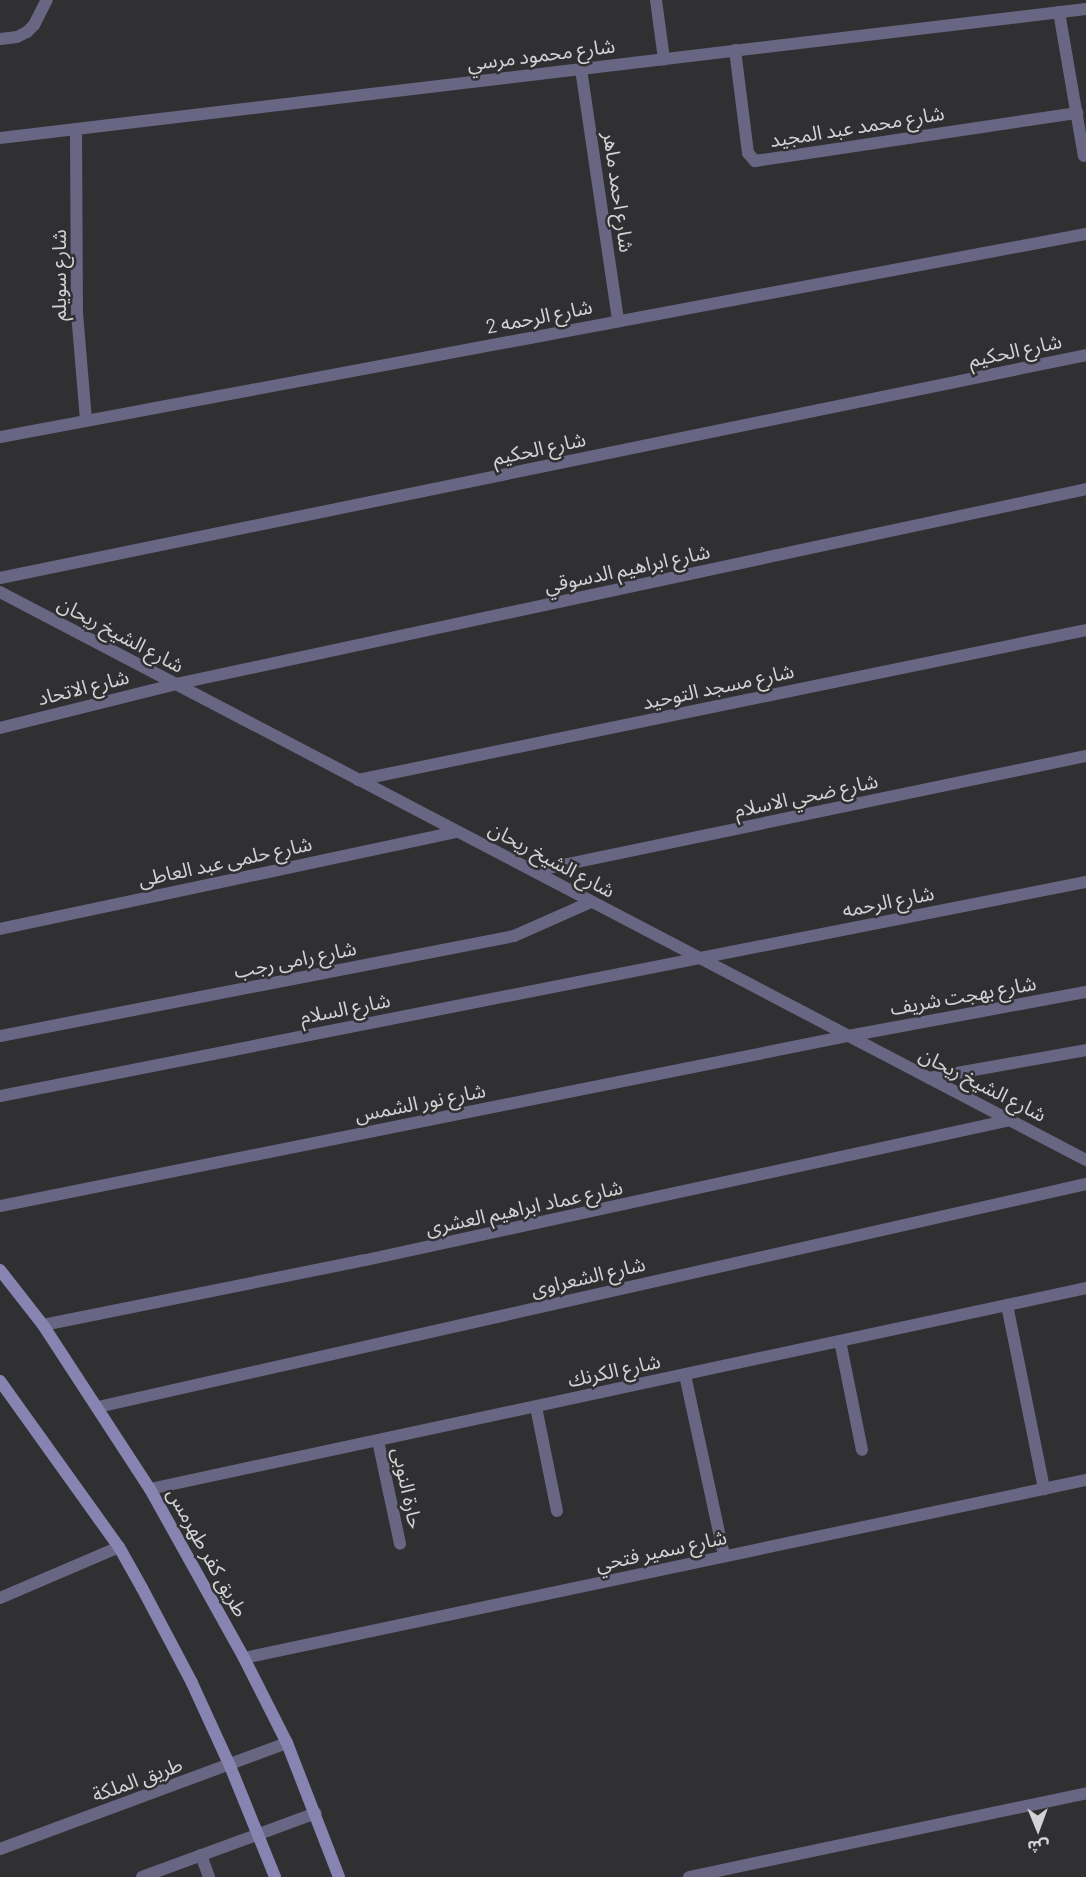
<!DOCTYPE html>
<meta charset="utf-8">
<style>
body{margin:0}
#map{position:relative;width:1086px;height:1877px;overflow:hidden;background:#303033;font-family:Barlow,"Noto Sans Arabic",sans-serif}
div>[style]{position:absolute}
.lane>*{height:12px;margin:-6px;padding:0 6px;transform-origin:6px;border-radius:6px;background:#696684}
.street>*{height:12px;margin:-6px;padding:0 6px;transform-origin:6px;border-radius:6px;background:#696684}
.secondary>*{height:12px;margin:-6px;padding:0 6px;transform-origin:6px;border-radius:6px;background:#8884b2}
span{translate:-50% -50%;white-space:nowrap;text-align:center;line-height:1.15;-webkit-text-stroke:5px #303033;paint-order:stroke}
.street-label{font-size:20px;color:#d3d3d5}
.north{position:absolute;left:1008px;top:1799px;width:60px;height:60px;-webkit-text-stroke:4px #303033;paint-order:stroke;rotate:179deg;font-size:16px;font-weight:700;line-height:24px;text-align:center;color:#d3d3d5}
.north::after{content:'';display:block;margin:auto;width:21px;height:27px;background:#d3d3d5;clip-path:polygon(50% 0,100% 100%,50% 72%,0 100%)}
</style>
<div id="map">
<div class="lane">
<div style="left:201px;top:1855px;width:23px;rotate:70deg"></div>
</div>
<div class="street">
<div style="left:656px;top:0;width:60px;rotate:82.3deg"></div>
<div style="left:1059px;top:12px;width:146px;rotate:80.2deg"></div>
<div style="left:0;top:39px;width:17px;rotate:-7deg"></div>
<div style="left:17px;top:37px;width:11px;rotate:-27deg"></div>
<div style="left:27px;top:32px;width:10px;rotate:-45deg"></div>
<div style="left:34px;top:25px;width:28px;rotate:-63deg"></div>
<div style="left:735px;top:50px;width:104px;rotate:82.8deg"></div>
<div style="left:748px;top:153px;width:11px;rotate:49deg"></div>
<div style="left:755px;top:161px;width:326px;rotate:-8.5deg"></div>
<div style="left:581px;top:69px;width:255px;rotate:81.6deg"></div>
<div style="left:76px;top:129px;width:184px;rotate:89.7deg"></div>
<div style="left:77px;top:313px;width:108px;rotate:85.2deg"></div>
<div style="left:0;top:138px;width:1094px;rotate:-6.77deg"></div>
<div style="left:0;top:437px;width:1105px;rotate:-10.59deg"></div>
<div style="left:0;top:578px;width:1109px;rotate:-11.6deg"></div>
<div style="left:0;top:592px;width:1226px;rotate:27.61deg"></div>
<div style="left:0;top:728px;width:181px;rotate:-14deg"></div>
<div style="left:176px;top:684px;width:931px;rotate:-12.09deg"></div>
<div style="left:358px;top:780px;width:743px;rotate:-11.64deg"></div>
<div style="left:534px;top:871px;width:564px;rotate:-11.77deg"></div>
<div style="left:0;top:929px;width:468px;rotate:-12deg"></div>
<div style="left:0;top:1036px;width:524px;rotate:-11.01deg"></div>
<div style="left:514px;top:936px;width:84px;rotate:-23.8deg"></div>
<div style="left:929px;top:1078px;width:159px;rotate:-10.1deg"></div>
<div style="left:0;top:1096px;width:1107px;rotate:-11.15deg"></div>
<div style="left:0;top:1206px;width:865px;rotate:-11.34deg"></div>
<div style="left:848px;top:1036px;width:242px;rotate:-10.5deg"></div>
<div style="left:1007px;top:1305px;width:188px;rotate:78.6deg"></div>
<div style="left:43px;top:1325px;width:329px;rotate:-11.4deg"></div>
<div style="left:366px;top:1260px;width:660px;rotate:-12.25deg"></div>
<div style="left:840px;top:1341px;width:111px;rotate:78.6deg"></div>
<div style="left:685px;top:1375px;width:185px;rotate:77.8deg"></div>
<div style="left:98px;top:1407px;width:1013px;rotate:-12.72deg"></div>
<div style="left:536px;top:1407px;width:106px;rotate:78.6deg"></div>
<div style="left:378px;top:1441px;width:105px;rotate:77.9deg"></div>
<div style="left:150px;top:1489px;width:957px;rotate:-12.12deg"></div>
<div style="left:0;top:1598px;width:129px;rotate:-23.2deg"></div>
<div style="left:244px;top:1658px;width:861px;rotate:-11.94deg"></div>
<div style="left:0;top:1849px;width:306px;rotate:-20.3deg"></div>
<div style="left:142px;top:1877px;width:185px;rotate:-20.2deg"></div>
<div style="left:689px;top:1877px;width:406px;rotate:-11.9deg"></div>
</div>
<div class="secondary">
<div style="left:0;top:1270px;width:70px;rotate:52deg"></div>
<div style="left:43px;top:1325px;width:196px;rotate:56.9deg"></div>
<div style="left:150px;top:1489px;width:193px;rotate:60.9deg"></div>
<div style="left:244px;top:1658px;width:95px;rotate:63.2deg"></div>
<div style="left:287px;top:1743px;width:144px;rotate:68.8deg"></div>
<div style="left:0;top:1381px;width:204px;rotate:54.4deg"></div>
<div style="left:119px;top:1547px;width:47px;rotate:60.7deg"></div>
<div style="left:142px;top:1588px;width:107px;rotate:62.2deg"></div>
<div style="left:192px;top:1683px;width:91px;rotate:65.4deg"></div>
<div style="left:230px;top:1766px;width:120px;rotate:67.9deg"></div>
</div>
<div class="street-label">
<span style="left:541px;top:54px;rotate:-7deg">شارع محمود مرسي</span>
<span style="left:857px;top:126px;rotate:-9deg">شارع محمد عبد المجيد</span>
<span style="left:619px;top:192px;rotate:82deg">شارع احمد ماهر</span>
<span style="left:58px;top:275px;rotate:-90deg">شارع سويلم</span>
<span style="left:539px;top:316px;rotate:-11deg">شارع الرحمه 2</span>
<span style="left:1015px;top:350px;rotate:-12deg">شارع الحكيم</span>
<span style="left:539px;top:448px;rotate:-12deg">شارع الحكيم</span>
<span style="left:627px;top:568px;rotate:-12deg">شارع ابراهيم الدسوقي</span>
<span style="left:121px;top:634px;rotate:28deg">شارع الشيخ ريحان</span>
<span style="left:718px;top:686px;rotate:-12deg">شارع مسجد التوحيد</span>
<span style="left:83px;top:687px;rotate:-14deg">شارع الاتحاد</span>
<span style="left:806px;top:795px;rotate:-12deg">شارع ضحي الاسلام</span>
<span style="left:552px;top:859px;rotate:28deg">شارع الشيخ ريحان</span>
<span style="left:225px;top:861px;rotate:-12deg">شارع حلمى عبد العاطى</span>
<span style="left:888px;top:901px;rotate:-11deg">شارع الرحمه</span>
<span style="left:295px;top:959px;rotate:-11deg">شارع رامى رجب</span>
<span style="left:963px;top:995px;rotate:-10deg">شارع بهجت شريف</span>
<span style="left:345px;top:1008px;rotate:-11deg">شارع السلام</span>
<span style="left:983px;top:1084px;rotate:27deg">شارع الشيخ ريحان</span>
<span style="left:420px;top:1102px;rotate:-11deg">شارع نور الشمس</span>
<span style="left:524px;top:1207px;rotate:-12deg">شارع عماد ابراهيم العشرى</span>
<span style="left:588px;top:1276px;rotate:-13deg">شارع الشعراوى</span>
<span style="left:614px;top:1370px;rotate:-12deg">شارع الكرنك</span>
<span style="left:408px;top:1488px;rotate:78deg">حارة النوبى</span>
<span style="left:661px;top:1550px;rotate:-12deg">شارع سمير فتحي</span>
<span style="left:208px;top:1552px;rotate:61deg">طريق كفر طهرمس</span>
<span style="left:137px;top:1779px;rotate:-20deg">طريق الملكة</span>
</div>
<div class="north">ش</div>
</div>
